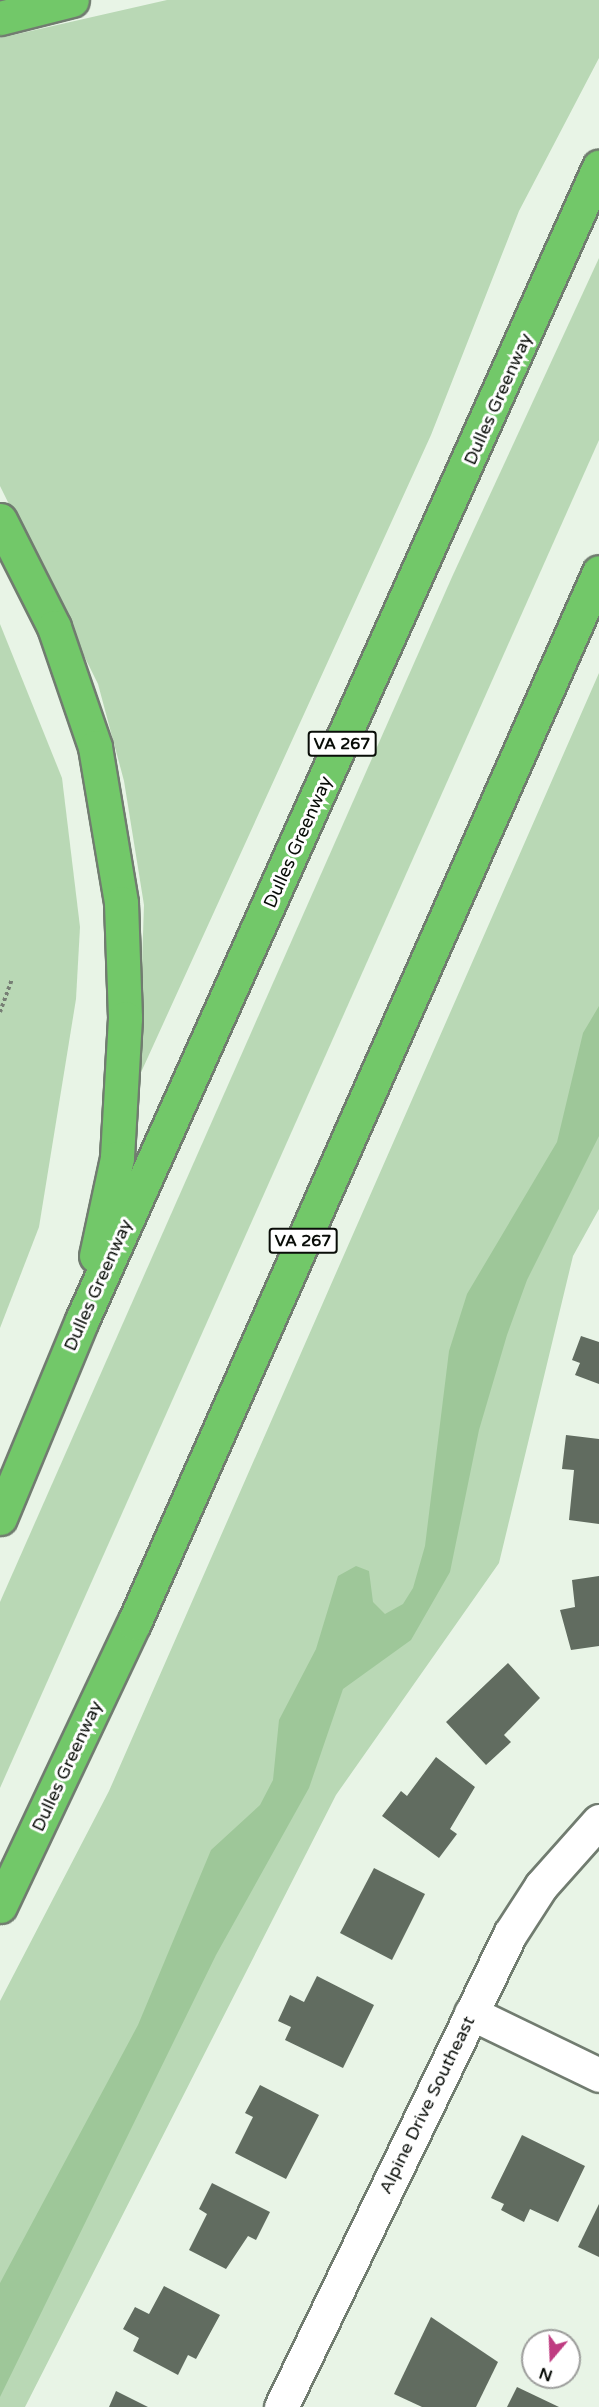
<!DOCTYPE html>
<style>
body{margin:0}
#map{position:relative;width:599px;height:2407px;overflow:hidden;background:#e8f4e6;font-family:"Varela Round",sans-serif}
div>[style]{position:absolute}
.green>*{inset:0;background:#b9d8b5}
.forest>*{inset:0;background:#9ec799}
.building>*{inset:0;background:#616c60}
.path>*{height:4px;margin-top:-2px;transform-origin:0;background:repeating-linear-gradient(90deg,#777f75 0 3px,transparent 0 6px)}
.roads{filter:drop-shadow(2px 0 #717c70) drop-shadow(-2px 0 #717c70) drop-shadow(0 2px #717c70) drop-shadow(0 -2px #717c70)}
.street>*{height:33px;margin:-16.5px;padding:0 16.5px;transform-origin:16.5px;border-radius:16.5px;background:#fff}
.highway>*{height:33px;margin:-16.5px;padding:0 16.5px;transform-origin:16.5px;border-radius:16.5px;background:#72c869}
span{translate:-50% -50%;white-space:nowrap;text-align:center;line-height:1.15;-webkit-text-stroke:6px #fff;paint-order:stroke}
.shield-label span{padding:2px 4px;background:#fff;border:2px solid;border-radius:4px;-webkit-text-stroke-width:0}
.shield-label{font-size:16px;color:#090d08;font-weight:700}
.street-label{font-size:18px;color:#090d08}
.north{position:absolute;left:521px;top:2329px;width:60px;height:60px;box-sizing:border-box;background:#fff;border:2px solid #9d9e9c;border-radius:50%;rotate:199deg;font-size:16px;font-weight:700;line-height:24px;text-align:center;color:#090d08}
.north::after{content:'';display:block;margin:auto;width:21px;height:27px;background:#bf3c81;clip-path:polygon(50% 0,100% 100%,50% 72%,0 100%)}
</style>
<div id="map">
<div class="green">
<div style="clip-path:polygon(167px 0,599px 0,599px 58px,519px 211px,431px 435px,138px 1079px,144px 905px,124px 781px,98px 684px,0 486px,0 38px)"></div>
<div style="clip-path:polygon(599px 258px,599px 440px,0 1788px,0 1602px,452px 577px)"></div>
<div style="clip-path:polygon(0 624px,62px 778px,80px 927px,76px 999px,39px 1227px,0 1328px)"></div>
<div style="clip-path:polygon(599px 673px,599px 1209px,573px 1256px,499px 1563px,336px 1795px,25px 2407px,0 2407px,0 2001px,109px 1791px)"></div>
</div>
<div class="forest">
<div style="clip-path:polygon(599px 1006px,599px 1136px,527px 1280px,507px 1335px,479px 1430px,450px 1572px,411px 1640px,343px 1689px,309px 1788px,216px 1955px,0 2397px,0 2283px,138px 2025px,211px 1850px,260px 1805px,273px 1780px,279px 1720px,316px 1649px,338px 1576px,356px 1566px,369px 1571px,373px 1602px,385px 1614px,403px 1604px,413px 1588px,425px 1546px,449px 1351px,467px 1294px,557px 1142px,583px 1033px)"></div>
</div>
<div class="building">
<div style="clip-path:polygon(581px 1336px,599px 1342px,599px 1384px,575px 1375px,580px 1363px,572px 1360px)"></div>
<div style="clip-path:polygon(566px 1435px,599px 1439px,599px 1524px,569px 1520px,574px 1470px,562px 1469px)"></div>
<div style="clip-path:polygon(599px 1576px,599px 1646px,571px 1650px,560px 1610px,575px 1607px,572px 1580px)"></div>
<div style="clip-path:polygon(508px 1663px,540px 1698px,504px 1735px,511px 1742px,486px 1765px,446px 1722px)"></div>
<div style="clip-path:polygon(436px 1757px,475px 1787px,450px 1829px,457px 1834px,439px 1858px,382px 1816px,401px 1791px,407px 1796px)"></div>
<div style="clip-path:polygon(374px 1868px,425px 1894px,392px 1960px,340px 1933px)"></div>
<div style="clip-path:polygon(317px 1976px,374px 2005px,343px 2068px,285px 2040px,291px 2027px,278px 2021px,290px 1995px,304px 2002px)"></div>
<div style="clip-path:polygon(260px 2085px,319px 2115px,286px 2179px,235px 2153px,253px 2117px,245px 2113px)"></div>
<div style="clip-path:polygon(522px 2135px,585px 2166px,558px 2222px,530px 2209px,524px 2222px,501px 2210px,504px 2204px,491px 2198px)"></div>
<div style="clip-path:polygon(212px 2183px,270px 2212px,256px 2240px,248px 2236px,226px 2269px,189px 2250px,207px 2214px,199px 2209px)"></div>
<div style="clip-path:polygon(599px 2204px,599px 2257px,578px 2247px)"></div>
<div style="clip-path:polygon(164px 2286px,220px 2315px,196px 2359px,188px 2355px,178px 2375px,133px 2351px,139px 2338px,123px 2329px,135px 2307px,149px 2314px)"></div>
<div style="clip-path:polygon(431px 2317px,498px 2362px,476px 2407px,422px 2407px,394px 2394px)"></div>
<div style="clip-path:polygon(517px 2387px,559px 2407px,507px 2407px)"></div>
<div style="clip-path:polygon(116px 2391px,148px 2407px,109px 2407px)"></div>
</div>
<div class="path">
<div style="left:0;top:1012px;width:35px;rotate:-70deg"></div>
</div>
<div class="roads">
<div class="street">
<div style="left:471px;top:2013px;width:142px;rotate:25.8deg"></div>
<div style="left:281px;top:2407px;width:526px;rotate:-64.17deg"></div>
<div style="left:510px;top:1934px;width:57px;rotate:-57.1deg"></div>
<div style="left:541px;top:1886px;width:87px;rotate:-48.3deg"></div>
</div>
<div class="highway">
<div style="left:0;top:18px;width:74px;rotate:-14deg"></div>
<div style="left:0;top:520px;width:120px;rotate:63.2deg"></div>
<div style="left:54px;top:627px;width:127px;rotate:71.1deg"></div>
<div style="left:95px;top:747px;width:158px;rotate:80.5deg"></div>
<div style="left:121px;top:903px;width:115px;rotate:88deg"></div>
<div style="left:125px;top:1018px;width:140px;rotate:93.3deg"></div>
<div style="left:117px;top:1158px;width:100px;rotate:102.1deg"></div>
<div style="left:0;top:1518px;width:214px;rotate:-67.5deg"></div>
<div style="left:82px;top:1320px;width:1264px;rotate:-65.85deg"></div>
<div style="left:0;top:1906px;width:313px;rotate:-64.7deg"></div>
<div style="left:134px;top:1623px;width:1149px;rotate:-66.13deg"></div>
</div>
</div>
<div class="shield-label">
<span style="left:342px;top:744px">VA 267</span>
<span style="left:303px;top:1241px">VA 267</span>
</div>
<div class="street-label">
<span style="left:498px;top:399px;rotate:-66deg">Dulles Greenway</span>
<span style="left:298px;top:842px;rotate:-66deg">Dulles Greenway</span>
<span style="left:98px;top:1285px;rotate:-66deg">Dulles Greenway</span>
<span style="left:67px;top:1766px;rotate:-65deg">Dulles Greenway</span>
<span style="left:427px;top:2105px;rotate:-64deg">Alpine Drive Southeast</span>
</div>
<div class="north">N</div>
</div>
